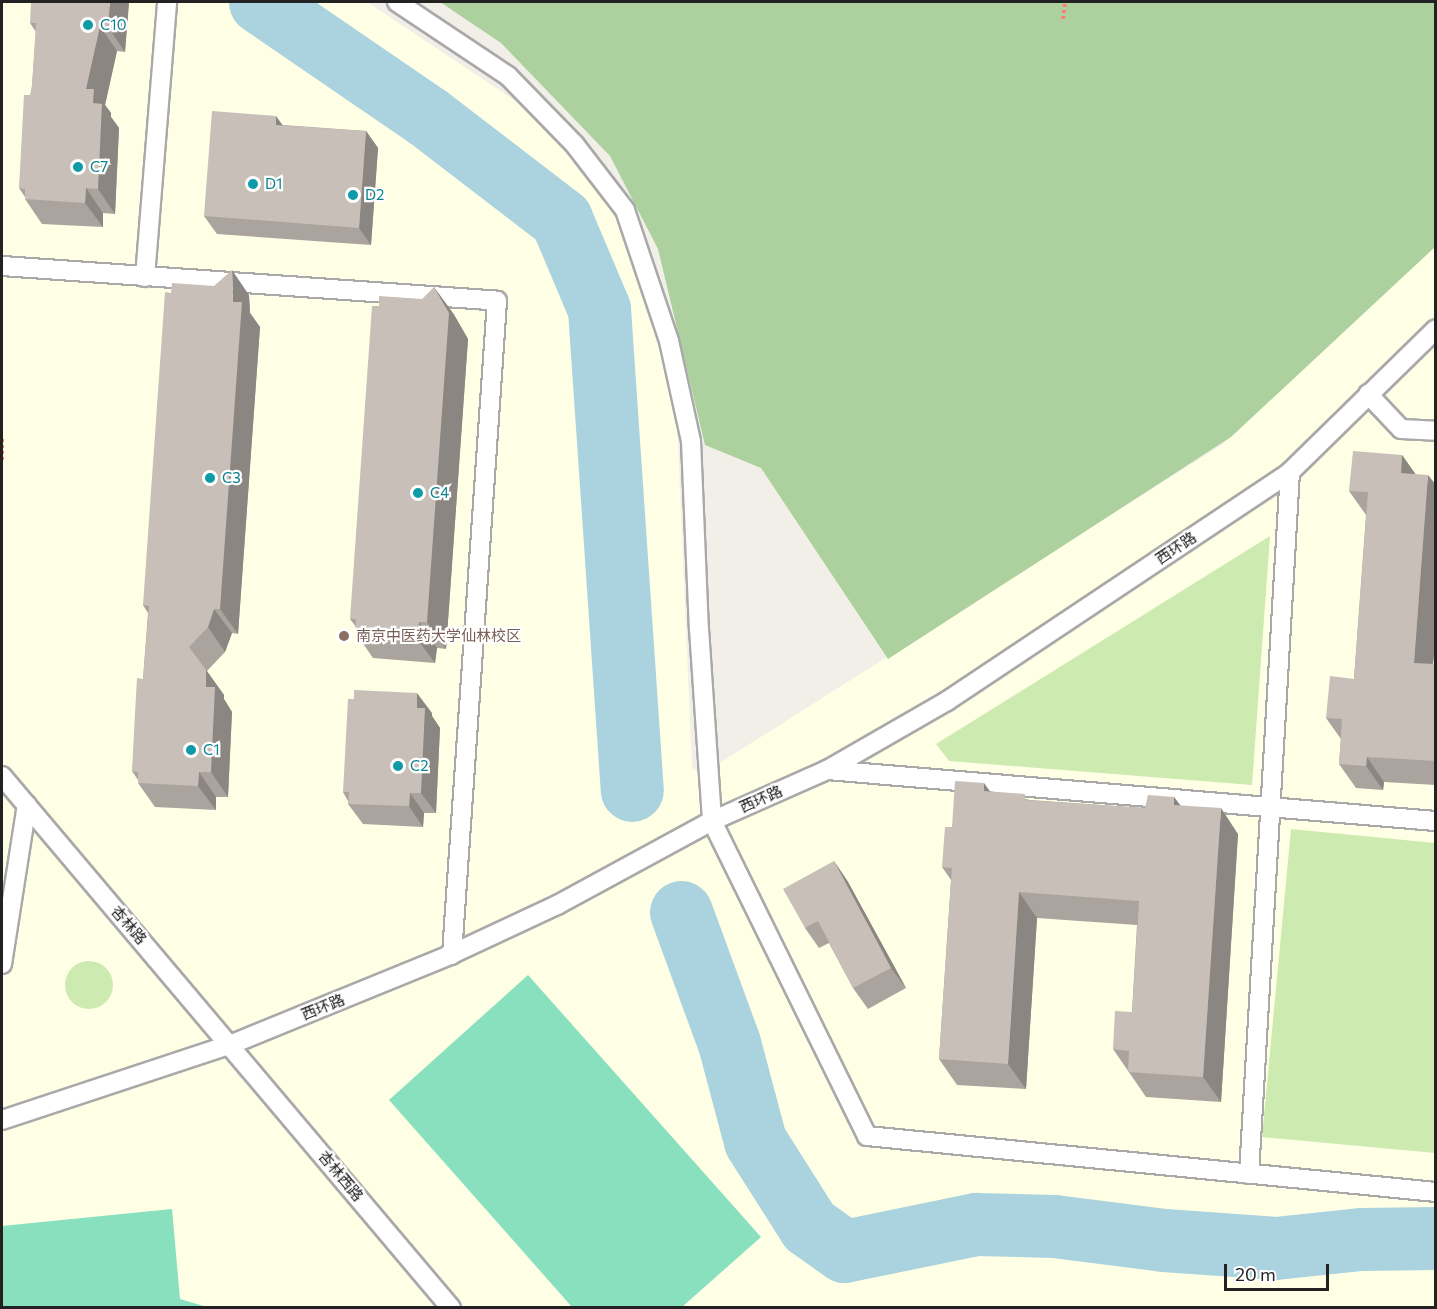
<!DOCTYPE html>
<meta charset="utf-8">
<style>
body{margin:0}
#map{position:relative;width:1437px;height:1309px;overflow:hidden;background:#f2efe9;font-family:Commissioner,"Noto Sans SC",sans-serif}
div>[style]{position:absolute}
.education>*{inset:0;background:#ffffe5}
.grass>*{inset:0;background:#cdebb0}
.round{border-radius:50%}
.forest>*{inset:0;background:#add19e}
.pitch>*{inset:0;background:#88e0be}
.river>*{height:63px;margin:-31.5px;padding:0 31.5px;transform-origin:31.5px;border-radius:31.5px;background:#aad3df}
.path>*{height:4px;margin-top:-2px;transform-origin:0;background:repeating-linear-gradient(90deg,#fa8072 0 3px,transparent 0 6px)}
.roads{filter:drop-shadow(2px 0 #a9a9a9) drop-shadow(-2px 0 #a9a9a9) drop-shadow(0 2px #a9a9a9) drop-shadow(0 -2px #a9a9a9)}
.service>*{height:18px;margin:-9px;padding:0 9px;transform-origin:9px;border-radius:9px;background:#fff}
.wall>*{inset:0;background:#aba49e}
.shaded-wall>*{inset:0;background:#8b8681}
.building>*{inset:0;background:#c7bfb8}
.dots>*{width:16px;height:16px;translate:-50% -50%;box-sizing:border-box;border:3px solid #fff;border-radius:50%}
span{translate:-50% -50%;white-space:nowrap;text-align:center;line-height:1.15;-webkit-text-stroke:4.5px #fff;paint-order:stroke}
.culture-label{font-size:15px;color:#0d838f}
.left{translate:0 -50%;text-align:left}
.street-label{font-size:15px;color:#222}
.education-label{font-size:15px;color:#785e54}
.frame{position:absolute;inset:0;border:3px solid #222;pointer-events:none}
.scale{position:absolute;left:1224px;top:1264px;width:105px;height:27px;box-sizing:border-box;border:3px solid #222;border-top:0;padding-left:8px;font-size:18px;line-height:21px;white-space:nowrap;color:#222;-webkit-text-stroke:4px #fff;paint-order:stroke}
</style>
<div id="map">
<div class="education">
<div style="clip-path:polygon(2px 2px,367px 2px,523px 106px,591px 162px,625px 204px,676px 397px,692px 768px,699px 771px,707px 771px,1223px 444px,1435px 229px,1435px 1307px,2px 1308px)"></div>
</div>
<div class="grass">
<div style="clip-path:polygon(1270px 536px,1252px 785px,949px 761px,936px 744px)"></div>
<div style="clip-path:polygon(1291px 829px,1435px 843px,1435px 1153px,1262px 1137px)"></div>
<div class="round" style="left:65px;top:961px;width:48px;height:48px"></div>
</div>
<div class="forest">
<div style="clip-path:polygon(440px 2px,1435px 2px,1435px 247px,1231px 437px,888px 659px,761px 468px,705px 445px,658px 249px,610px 156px,501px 43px)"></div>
</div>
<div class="pitch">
<div style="clip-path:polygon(528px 975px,761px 1237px,682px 1307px,572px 1307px,389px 1100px)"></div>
<div style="clip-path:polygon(172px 1209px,180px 1299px,207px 1307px,2px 1307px,2px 1226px)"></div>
</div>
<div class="river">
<div style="left:260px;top:2px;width:204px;rotate:34.4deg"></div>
<div style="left:428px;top:117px;width:168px;rotate:37.5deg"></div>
<div style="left:561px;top:219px;width:98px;rotate:67.1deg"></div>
<div style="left:599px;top:309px;width:482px;rotate:86.1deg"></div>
<div style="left:681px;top:912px;width:140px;rotate:69.9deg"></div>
<div style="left:729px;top:1043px;width:101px;rotate:75.1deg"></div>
<div style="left:755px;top:1141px;width:101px;rotate:57.6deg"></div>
<div style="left:809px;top:1226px;width:43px;rotate:35.5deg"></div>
<div style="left:844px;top:1251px;width:135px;rotate:-11.6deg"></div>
<div style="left:976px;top:1224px;width:78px;rotate:1.5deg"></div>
<div style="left:1054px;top:1226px;width:111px;rotate:7.3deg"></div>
<div style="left:1164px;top:1240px;width:111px;rotate:4.1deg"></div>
<div style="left:1275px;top:1248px;width:86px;rotate:-6deg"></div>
<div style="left:1361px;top:1239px;width:75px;rotate:-0.8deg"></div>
</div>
<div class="path">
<div style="left:1063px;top:19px;width:17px;rotate:-83deg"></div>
<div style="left:2px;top:439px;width:24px;rotate:90deg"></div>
</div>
<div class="roads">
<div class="service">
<div style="left:397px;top:2px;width:133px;rotate:33.7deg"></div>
<div style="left:508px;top:76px;width:96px;rotate:45.8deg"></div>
<div style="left:575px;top:145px;width:82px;rotate:52.4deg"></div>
<div style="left:625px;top:210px;width:138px;rotate:71.4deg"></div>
<div style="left:669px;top:341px;width:102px;rotate:77.6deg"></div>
<div style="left:691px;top:441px;width:188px;rotate:87.6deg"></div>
<div style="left:699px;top:629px;width:192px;rotate:86.1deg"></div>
<div style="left:712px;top:821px;width:351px;rotate:63.8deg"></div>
<div style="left:867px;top:1136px;width:572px;rotate:5.62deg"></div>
<div style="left:2px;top:266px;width:496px;rotate:4deg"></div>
<div style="left:497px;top:301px;width:655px;rotate:93.94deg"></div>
<div style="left:145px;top:277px;width:276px;rotate:-85.4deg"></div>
<div style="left:1368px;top:394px;width:48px;rotate:46.7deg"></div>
<div style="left:1401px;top:429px;width:35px;rotate:3deg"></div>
<div style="left:827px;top:770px;width:611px;rotate:4.79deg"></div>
<div style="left:2px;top:776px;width:696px;rotate:49.84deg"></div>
<div style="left:2px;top:964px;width:161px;rotate:-81.1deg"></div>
<div style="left:2px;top:1120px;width:242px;rotate:-18.3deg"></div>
<div style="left:232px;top:1044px;width:238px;rotate:-22.2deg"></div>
<div style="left:452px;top:954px;width:116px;rotate:-25deg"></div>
<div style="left:557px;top:905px;width:176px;rotate:-28.5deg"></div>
<div style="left:712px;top:821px;width:126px;rotate:-23.9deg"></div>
<div style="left:827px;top:770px;width:138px;rotate:-29.9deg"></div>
<div style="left:947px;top:701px;width:412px;rotate:-33.7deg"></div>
<div style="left:1290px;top:472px;width:204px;rotate:-44.4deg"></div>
<div style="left:1249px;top:1174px;width:703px;rotate:-86.66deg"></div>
</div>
</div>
<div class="wall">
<div style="clip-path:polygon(129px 2px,125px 52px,117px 51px,105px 105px,111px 113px,111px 117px,119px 128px,115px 214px,103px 213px,103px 227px,42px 224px,25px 199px,25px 197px,19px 188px,32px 86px,36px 32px,30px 23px)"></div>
<div style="clip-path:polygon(283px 125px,366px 131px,378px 148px,371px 245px,217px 234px,204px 216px)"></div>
<div style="clip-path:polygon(249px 295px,250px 313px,260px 327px,238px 634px,232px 633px,225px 652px,207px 671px,224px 695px,224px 699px,232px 712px,228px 797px,216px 797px,216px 810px,155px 807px,138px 783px,138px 780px,132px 771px,143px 679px,148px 613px,143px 605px)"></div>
<div style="clip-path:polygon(453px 313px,468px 339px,446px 649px,437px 648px,435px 663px,373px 658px,355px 632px,356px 627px,350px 619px)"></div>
<div style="clip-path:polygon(1402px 455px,1415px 474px,1436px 485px,1436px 632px,1433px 664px,1436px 664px,1436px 785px,1384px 782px,1383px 790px,1356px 788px,1339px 764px,1341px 739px,1326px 718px,1354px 679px,1366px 515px,1349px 491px)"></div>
<div style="clip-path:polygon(432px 713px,432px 716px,440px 728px,436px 813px,424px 813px,423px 827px,363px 824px,348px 804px,348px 801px,343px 792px)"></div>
<div style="clip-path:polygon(990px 791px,1030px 800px,1145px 808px,1174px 797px,1181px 806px,1238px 834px,1221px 1102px,1146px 1097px,1113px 1049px,1132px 1012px,1137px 925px,1037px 918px,1026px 1089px,957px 1085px,939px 1059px,951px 880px,942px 867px)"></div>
<div style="clip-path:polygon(834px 861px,848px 882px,906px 988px,868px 1009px,853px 988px,829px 943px,819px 948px,805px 928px)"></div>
</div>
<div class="shaded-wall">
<div style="clip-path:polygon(110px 2px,129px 2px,125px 52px,108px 27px)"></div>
<div style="clip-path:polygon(100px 26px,117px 51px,105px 105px,111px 113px,111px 117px,119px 128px,115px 214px,98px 189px,93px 103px,86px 89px)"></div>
<div style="clip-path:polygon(276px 116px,289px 134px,276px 125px)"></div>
<div style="clip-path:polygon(366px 131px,378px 148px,371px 245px,359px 228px)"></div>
<div style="clip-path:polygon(86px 188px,103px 213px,103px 227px,85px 203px)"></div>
<div style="clip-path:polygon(232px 270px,249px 295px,250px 313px,260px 327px,238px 634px,220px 609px,233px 302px)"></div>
<div style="clip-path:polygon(434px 287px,453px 313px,468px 339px,446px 649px,427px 622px)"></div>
<div style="clip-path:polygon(1402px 455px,1419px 479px,1401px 473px)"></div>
<div style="clip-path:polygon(1428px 475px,1436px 485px,1436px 632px,1431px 687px,1414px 663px)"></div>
<div style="clip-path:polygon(214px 609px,232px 633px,225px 652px,208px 627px)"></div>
<div style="clip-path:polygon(419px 622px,437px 648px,435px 663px,416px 637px)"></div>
<div style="clip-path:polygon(206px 670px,224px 695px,224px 699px,232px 712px,228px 797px,211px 772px,206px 687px)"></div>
<div style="clip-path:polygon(417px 693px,432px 713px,432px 716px,440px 728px,436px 813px,421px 793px,417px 708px)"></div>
<div style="clip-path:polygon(1367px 757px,1384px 782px,1383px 790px,1366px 766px)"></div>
<div style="clip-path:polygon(199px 772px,216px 797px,216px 810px,198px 786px)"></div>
<div style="clip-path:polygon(984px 783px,1002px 808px,984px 791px)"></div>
<div style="clip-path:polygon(410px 793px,424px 813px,423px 827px,409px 806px)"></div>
<div style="clip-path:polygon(1174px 797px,1192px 822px,1174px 805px)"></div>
<div style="clip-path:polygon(1221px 808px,1238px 834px,1221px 1102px,1203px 1077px)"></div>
<div style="clip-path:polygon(834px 861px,848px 882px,906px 988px,891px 968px)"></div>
<div style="clip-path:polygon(1019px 892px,1037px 918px,1026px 1089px,1008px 1064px)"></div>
</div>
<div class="building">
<div style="clip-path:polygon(31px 2px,110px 2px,108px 27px,100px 26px,86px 89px,94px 89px,93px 103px,102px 104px,98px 189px,86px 188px,85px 203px,25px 199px,25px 189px,19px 188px,24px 95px,30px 95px,32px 86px,36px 23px,30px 23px)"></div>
<div style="clip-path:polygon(212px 111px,276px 116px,276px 125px,366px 131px,359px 228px,204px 216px)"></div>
<div style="clip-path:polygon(232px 270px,233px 302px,242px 302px,220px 609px,214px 609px,208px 627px,189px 647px,206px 670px,206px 687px,215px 687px,211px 772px,199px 772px,198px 786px,138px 783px,138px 772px,132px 771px,135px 713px,137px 678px,143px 679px,149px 606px,143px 605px,165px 292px,171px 293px,172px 283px,214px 286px)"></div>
<div style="clip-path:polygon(434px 287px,449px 313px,427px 622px,419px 622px,416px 637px,355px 632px,356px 619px,350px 619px,372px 306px,379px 306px,379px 296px,422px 299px)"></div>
<div style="clip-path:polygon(1353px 451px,1402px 455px,1401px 473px,1428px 475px,1414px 663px,1436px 664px,1436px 761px,1367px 757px,1366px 766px,1339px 764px,1342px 719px,1326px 718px,1330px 676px,1354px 679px,1368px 492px,1349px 491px)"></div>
<div style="clip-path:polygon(354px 690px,417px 693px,417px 708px,425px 708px,421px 793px,410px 793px,409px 806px,348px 804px,349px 792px,343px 792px,348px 699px,354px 699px)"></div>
<div style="clip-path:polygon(955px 781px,984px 783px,984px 791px,1025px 794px,1025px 800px,1145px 808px,1148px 795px,1174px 797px,1174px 805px,1221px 808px,1203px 1077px,1128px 1072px,1129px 1051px,1113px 1049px,1115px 1011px,1132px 1012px,1139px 901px,1019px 892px,1008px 1064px,939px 1059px,952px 868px,942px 867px,945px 827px,952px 827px)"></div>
<div style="clip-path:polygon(834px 861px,891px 968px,853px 988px,818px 921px,805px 928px,783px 889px)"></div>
</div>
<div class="dots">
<div style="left:88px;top:25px;background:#0f9aa8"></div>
<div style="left:78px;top:167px;background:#0f9aa8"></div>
<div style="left:253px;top:184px;background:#0f9aa8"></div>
<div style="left:353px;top:195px;background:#0f9aa8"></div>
<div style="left:210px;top:478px;background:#0f9aa8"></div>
<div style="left:418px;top:493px;background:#0f9aa8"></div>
<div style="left:344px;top:636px;background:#8d6e63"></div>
<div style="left:191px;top:750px;background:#0f9aa8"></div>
<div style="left:398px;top:766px;background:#0f9aa8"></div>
</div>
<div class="culture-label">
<span class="left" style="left:100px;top:25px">C10</span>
<span class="left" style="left:90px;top:167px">C7</span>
<span class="left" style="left:265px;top:184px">D1</span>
<span class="left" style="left:365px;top:195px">D2</span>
<span class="left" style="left:222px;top:478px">C3</span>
<span class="left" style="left:430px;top:493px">C4</span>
<span class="left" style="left:203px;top:750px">C1</span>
<span class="left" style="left:410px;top:766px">C2</span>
</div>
<div class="street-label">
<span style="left:1176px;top:548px;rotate:-34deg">西环路</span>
<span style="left:761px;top:799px;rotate:-24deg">西环路</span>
<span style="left:129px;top:925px;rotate:49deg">杏林路</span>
<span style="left:323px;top:1007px;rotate:-22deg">西环路</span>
<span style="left:341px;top:1176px;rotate:50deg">杏林西路</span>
</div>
<div class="education-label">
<span class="left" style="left:356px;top:636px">南京中医药大学仙林校区</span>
</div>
<div class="frame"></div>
<div class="scale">20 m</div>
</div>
